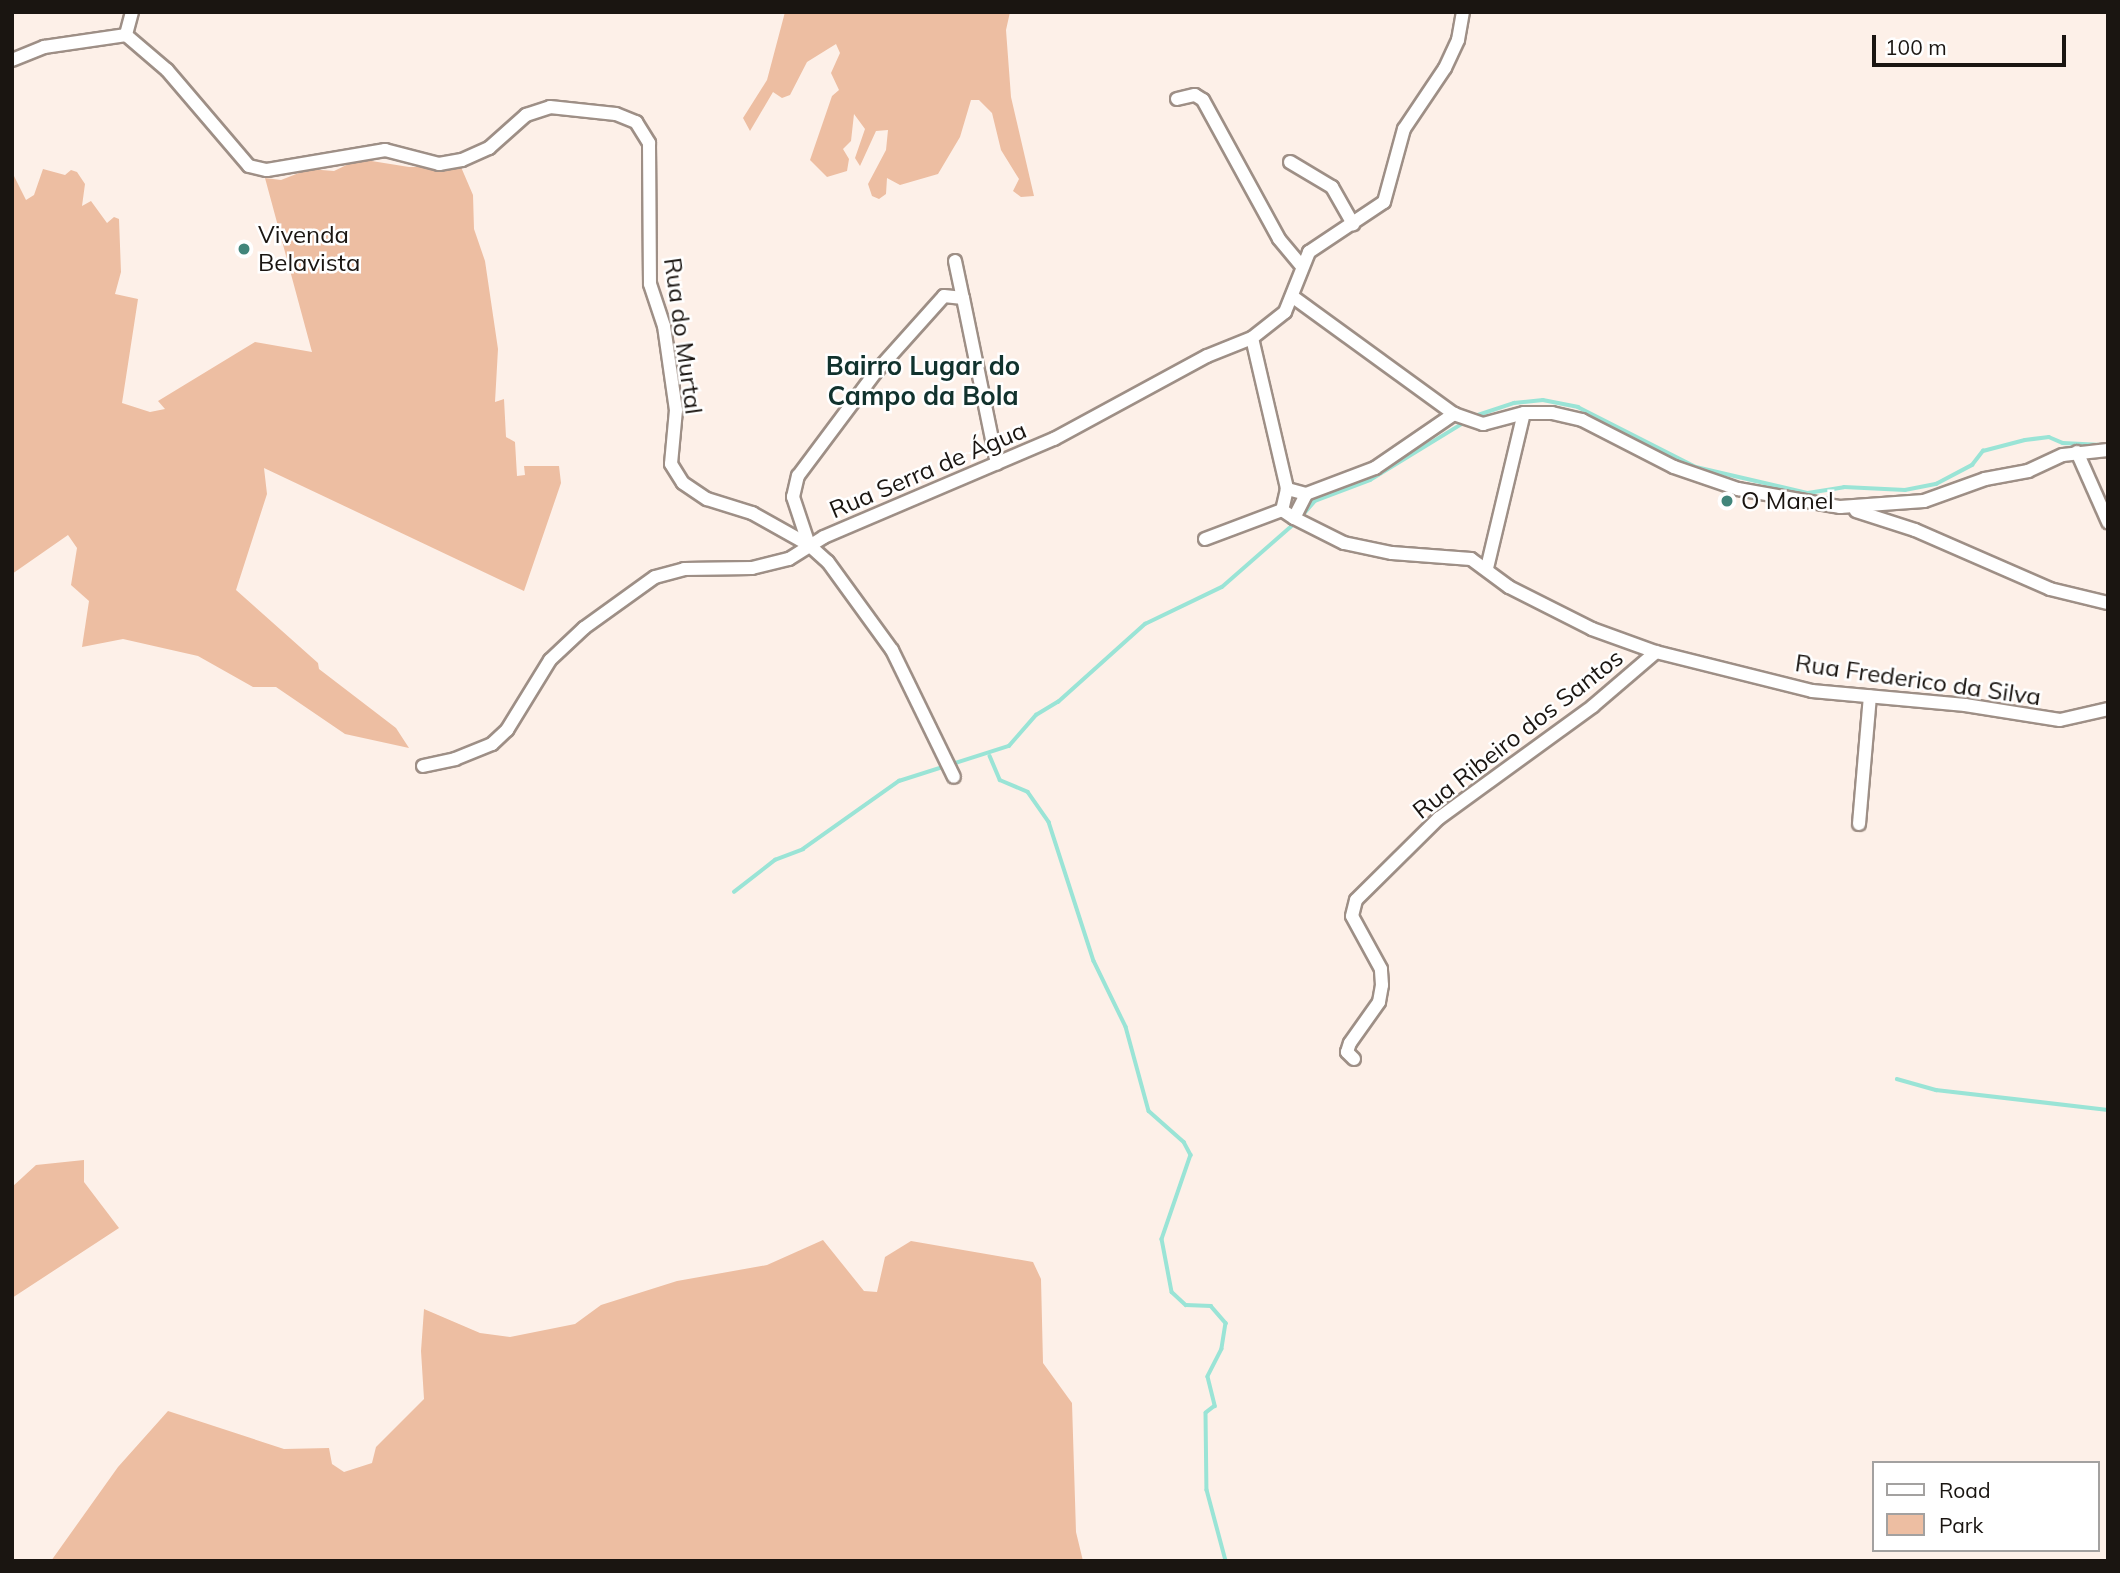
<!DOCTYPE html>
<meta charset="utf-8">
<style>
body{margin:0}
#map{position:relative;width:2120px;height:1573px;overflow:hidden;background:#fdf0e8;font-family:Mulish,sans-serif}
div>[style]{position:absolute}
.green>*{inset:0;background:#edbea2}
.stream>*{height:3.5px;margin:-1.75px;padding:0 1.75px;transform-origin:1.75px;border-radius:1.75px;background:#9ae4d6}
.roads{filter:drop-shadow(2px 0 #9e8f86) drop-shadow(-2px 0 #9e8f86) drop-shadow(0 2px #9e8f86) drop-shadow(0 -2px #9e8f86)}
.minor>*{height:12px;margin:-6px;padding:0 6px;transform-origin:6px;border-radius:6px;background:#fff}
.dots>*{width:19px;height:19px;translate:-50% -50%;box-sizing:border-box;border:4px solid #fff;border-radius:50%}
span{translate:-50% -50%;white-space:nowrap;text-align:center;line-height:1.15;-webkit-text-stroke:5px #fff;paint-order:stroke}
.poi-label{font-size:24px;color:#1a1511}
.left{translate:0 -50%;text-align:left}
.street-label{font-size:24px;color:#1a1511}
.neighbourhood-label{font-size:26px;color:#11322d;font-weight:700}
.frame{position:absolute;inset:0;border:14px solid #1a1511;pointer-events:none}
.legend{position:absolute;left:1872px;top:1461px;width:228px;height:91px;box-sizing:border-box;background:#fff;border:2px solid #a3a1a0;margin:0;padding:9px 12px;list-style:none;font-size:21px;color:#1a1511}
.legend li{display:flex;align-items:center;gap:14px;height:35px}
.legend b{width:35px;border:2px solid #a3a1a0}
.scale{position:absolute;left:1872px;top:35px;width:194px;height:32px;box-sizing:border-box;border:4px solid #1a1511;border-top:0;padding-left:9px;font-size:21px;line-height:24px;white-space:nowrap;color:#1a1511;-webkit-text-stroke:5px #fff;paint-order:stroke}
</style>
<div id="map">
<div class="green">
<div style="clip-path:polygon(785px 12px,1010px 12px,1006px 30px,1011px 97px,1034px 196px,1021px 197px,1013px 191px,1019px 179px,1001px 150px,992px 113px,979px 100px,971px 100px,960px 137px,938px 174px,900px 185px,887px 178px,886px 194px,879px 199px,872px 196px,868px 184px,886px 150px,888px 130px,876px 131px,860px 166px,855px 158px,865px 129px,854px 114px,851px 141px,843px 149px,849px 159px,847px 171px,827px 177px,810px 160px,832px 96px,839px 90px,831px 73px,840px 53px,836px 44px,807px 62px,790px 95px,782px 98px,773px 92px,750px 131px,743px 118px,767px 80px)"></div>
<div style="clip-path:polygon(359px 159px,409px 167px,461px 167px,473px 195px,474px 229px,485px 261px,498px 349px,495px 402px,504px 399px,506px 437px,515px 442px,517px 476px,525px 475px,524px 466px,559px 466px,561px 483px,524px 591px,264px 468px,267px 494px,236px 590px,318px 663px,319px 669px,396px 728px,409px 748px,345px 734px,276px 687px,253px 687px,198px 656px,123px 639px,82px 647px,89px 601px,71px 585px,77px 548px,68px 535px,12px 574px,12px 172px,26px 200px,34px 195px,43px 169px,65px 175px,71px 170px,77px 172px,85px 184px,82px 206px,91px 201px,107px 223px,114px 217px,119px 219px,121px 272px,115px 294px,138px 299px,122px 403px,150px 412px,165px 409px,158px 401px,255px 342px,312px 352px,265px 178px,281px 180px,309px 169px,334px 171px)"></div>
<div style="clip-path:polygon(84px 1160px,84px 1182px,119px 1228px,12px 1298px,12px 1187px,36px 1165px)"></div>
<div style="clip-path:polygon(823px 1240px,864px 1291px,877px 1292px,885px 1257px,911px 1241px,1033px 1262px,1041px 1279px,1043px 1363px,1072px 1403px,1076px 1532px,1083px 1561px,51px 1561px,118px 1467px,168px 1411px,284px 1449px,329px 1448px,332px 1464px,344px 1472px,372px 1463px,376px 1447px,424px 1399px,421px 1351px,424px 1309px,480px 1333px,510px 1337px,575px 1324px,601px 1305px,677px 1281px,767px 1265px)"></div>
</div>
<div class="stream">
<div style="left:1475px;top:416px;width:41px;rotate:-18.4deg"></div>
<div style="left:1514px;top:403px;width:29px;rotate:-6deg"></div>
<div style="left:1543px;top:400px;width:36px;rotate:11deg"></div>
<div style="left:1578px;top:407px;width:132px;rotate:27deg"></div>
<div style="left:1696px;top:467px;width:115px;rotate:13.1deg"></div>
<div style="left:1808px;top:493px;width:36px;rotate:-9deg"></div>
<div style="left:1844px;top:487px;width:61px;rotate:2.8deg"></div>
<div style="left:1905px;top:490px;width:32px;rotate:-11deg"></div>
<div style="left:1936px;top:484px;width:41px;rotate:-27.8deg"></div>
<div style="left:1972px;top:465px;width:18px;rotate:-52deg"></div>
<div style="left:1983px;top:451px;width:43px;rotate:-14.7deg"></div>
<div style="left:2025px;top:440px;width:24px;rotate:-7deg"></div>
<div style="left:2049px;top:437px;width:15px;rotate:23deg"></div>
<div style="left:2063px;top:443px;width:39px;rotate:3deg"></div>
<div style="left:1301px;top:517px;width:21px;rotate:-49deg"></div>
<div style="left:1315px;top:501px;width:59px;rotate:-20.9deg"></div>
<div style="left:1370px;top:480px;width:111px;rotate:-31.4deg"></div>
<div style="left:990px;top:756px;width:26px;rotate:67deg"></div>
<div style="left:1000px;top:780px;width:30px;rotate:23deg"></div>
<div style="left:1028px;top:792px;width:37px;rotate:55deg"></div>
<div style="left:1049px;top:822px;width:146px;rotate:72.1deg"></div>
<div style="left:1094px;top:961px;width:73px;rotate:64.1deg"></div>
<div style="left:1126px;top:1027px;width:87px;rotate:74.7deg"></div>
<div style="left:1149px;top:1111px;width:47px;rotate:41.5deg"></div>
<div style="left:1184px;top:1142px;width:15px;rotate:62deg"></div>
<div style="left:1191px;top:1155px;width:89px;rotate:109deg"></div>
<div style="left:1162px;top:1239px;width:54px;rotate:79.3deg"></div>
<div style="left:1172px;top:1292px;width:19px;rotate:43deg"></div>
<div style="left:1186px;top:1305px;width:25px;rotate:2deg"></div>
<div style="left:1211px;top:1306px;width:23px;rotate:49deg"></div>
<div style="left:1226px;top:1323px;width:26px;rotate:99deg"></div>
<div style="left:1222px;top:1349px;width:31px;rotate:117deg"></div>
<div style="left:1208px;top:1377px;width:30px;rotate:76deg"></div>
<div style="left:1215px;top:1406px;width:11px;rotate:142deg"></div>
<div style="left:1206px;top:1413px;width:77px;rotate:89.3deg"></div>
<div style="left:1207px;top:1490px;width:73px;rotate:75deg"></div>
<div style="left:734px;top:892px;width:52px;rotate:-38deg"></div>
<div style="left:775px;top:860px;width:30px;rotate:-21deg"></div>
<div style="left:803px;top:849px;width:118px;rotate:-35.3deg"></div>
<div style="left:899px;top:781px;width:115px;rotate:-17.7deg"></div>
<div style="left:1009px;top:746px;width:41px;rotate:-48.9deg"></div>
<div style="left:1036px;top:715px;width:26px;rotate:-31deg"></div>
<div style="left:1058px;top:702px;width:117px;rotate:-41.9deg"></div>
<div style="left:1145px;top:624px;width:85px;rotate:-25.7deg"></div>
<div style="left:1222px;top:587px;width:97px;rotate:-41.2deg"></div>
<div style="left:1897px;top:1079px;width:41px;rotate:15.8deg"></div>
<div style="left:1936px;top:1090px;width:173px;rotate:6.6deg"></div>
</div>
<div class="roads">
<div class="minor">
<div style="left:132px;top:12px;width:24px;rotate:105deg"></div>
<div style="left:126px;top:35px;width:54px;rotate:40.5deg"></div>
<div style="left:167px;top:70px;width:126px;rotate:49.5deg"></div>
<div style="left:249px;top:166px;width:18px;rotate:13deg"></div>
<div style="left:267px;top:170px;width:120px;rotate:-9.6deg"></div>
<div style="left:385px;top:150px;width:56px;rotate:14.5deg"></div>
<div style="left:439px;top:164px;width:23px;rotate:-10deg"></div>
<div style="left:462px;top:160px;width:30px;rotate:-24deg"></div>
<div style="left:489px;top:148px;width:50px;rotate:-41.7deg"></div>
<div style="left:526px;top:115px;width:25px;rotate:-18deg"></div>
<div style="left:550px;top:107px;width:66px;rotate:6.1deg"></div>
<div style="left:616px;top:114px;width:22px;rotate:22deg"></div>
<div style="left:636px;top:122px;width:25px;rotate:58deg"></div>
<div style="left:649px;top:143px;width:141px;rotate:89.6deg"></div>
<div style="left:650px;top:284px;width:44px;rotate:71.6deg"></div>
<div style="left:664px;top:326px;width:85px;rotate:81.9deg"></div>
<div style="left:676px;top:410px;width:54px;rotate:95.3deg"></div>
<div style="left:671px;top:464px;width:22px;rotate:58deg"></div>
<div style="left:683px;top:483px;width:29px;rotate:34deg"></div>
<div style="left:707px;top:499px;width:47px;rotate:17.3deg"></div>
<div style="left:752px;top:513px;width:65px;rotate:29.3deg"></div>
<div style="left:809px;top:545px;width:25px;rotate:42deg"></div>
<div style="left:828px;top:562px;width:109px;rotate:54deg"></div>
<div style="left:892px;top:650px;width:141px;rotate:64deg"></div>
<div style="left:12px;top:60px;width:35px;rotate:-22deg"></div>
<div style="left:44px;top:47px;width:83px;rotate:-8.3deg"></div>
<div style="left:1177px;top:99px;width:18px;rotate:-13deg"></div>
<div style="left:1195px;top:95px;width:9px;rotate:32deg"></div>
<div style="left:1203px;top:100px;width:158px;rotate:61.3deg"></div>
<div style="left:1279px;top:239px;width:34px;rotate:50deg"></div>
<div style="left:1290px;top:162px;width:49px;rotate:30.8deg"></div>
<div style="left:1332px;top:187px;width:43px;rotate:60.4deg"></div>
<div style="left:955px;top:261px;width:38px;rotate:78deg"></div>
<div style="left:1293px;top:297px;width:199px;rotate:36deg"></div>
<div style="left:1252px;top:338px;width:155px;rotate:76.9deg"></div>
<div style="left:1287px;top:489px;width:22px;rotate:103deg"></div>
<div style="left:1282px;top:510px;width:14px;rotate:34deg"></div>
<div style="left:1294px;top:518px;width:27px;rotate:-63deg"></div>
<div style="left:1306px;top:494px;width:20px;rotate:-165deg"></div>
<div style="left:2077px;top:452px;width:77px;rotate:66.1deg"></div>
<div style="left:1306px;top:494px;width:74px;rotate:-20.6deg"></div>
<div style="left:1375px;top:468px;width:96px;rotate:-34.4deg"></div>
<div style="left:1454px;top:414px;width:31px;rotate:19deg"></div>
<div style="left:1483px;top:424px;width:42px;rotate:-15deg"></div>
<div style="left:1524px;top:413px;width:28px"></div>
<div style="left:1552px;top:413px;width:31px;rotate:13deg"></div>
<div style="left:1582px;top:420px;width:103px;rotate:27.1deg"></div>
<div style="left:1674px;top:467px;width:68px;rotate:19deg"></div>
<div style="left:1738px;top:489px;width:104px;rotate:10deg"></div>
<div style="left:1840px;top:507px;width:84px;rotate:-4.1deg"></div>
<div style="left:1924px;top:501px;width:65px;rotate:-19.8deg"></div>
<div style="left:1985px;top:479px;width:44px;rotate:-10.5deg"></div>
<div style="left:2028px;top:471px;width:38px;rotate:-25deg"></div>
<div style="left:2063px;top:455px;width:45px;rotate:-6.3deg"></div>
<div style="left:1856px;top:511px;width:62px;rotate:17.9deg"></div>
<div style="left:1915px;top:530px;width:147px;rotate:23.6deg"></div>
<div style="left:2050px;top:589px;width:60px;rotate:13.6deg"></div>
<div style="left:1294px;top:518px;width:56px;rotate:26.6deg"></div>
<div style="left:1344px;top:543px;width:49px;rotate:11.8deg"></div>
<div style="left:1392px;top:553px;width:79px;rotate:4.3deg"></div>
<div style="left:1471px;top:559px;width:47px;rotate:36.4deg"></div>
<div style="left:1509px;top:587px;width:93px;rotate:26.8deg"></div>
<div style="left:1592px;top:629px;width:68px;rotate:19.8deg"></div>
<div style="left:1656px;top:652px;width:161px;rotate:14deg"></div>
<div style="left:1812px;top:691px;width:154px;rotate:5.2deg"></div>
<div style="left:1965px;top:705px;width:96px;rotate:9deg"></div>
<div style="left:2060px;top:720px;width:49px;rotate:-12.9deg"></div>
<div style="left:1205px;top:539px;width:82px;rotate:-20.6deg"></div>
<div style="left:809px;top:545px;width:51px;rotate:-108.4deg"></div>
<div style="left:793px;top:497px;width:22px;rotate:-77deg"></div>
<div style="left:798px;top:476px;width:129px;rotate:-53.2deg"></div>
<div style="left:875px;top:373px;width:103px;rotate:-48.1deg"></div>
<div style="left:944px;top:296px;width:19px;rotate:6deg"></div>
<div style="left:963px;top:298px;width:169px;rotate:78.4deg"></div>
<div style="left:1487px;top:568px;width:159px;rotate:-76.6deg"></div>
<div style="left:423px;top:766px;width:33px;rotate:-12deg"></div>
<div style="left:455px;top:759px;width:40px;rotate:-22deg"></div>
<div style="left:492px;top:744px;width:21px;rotate:-43deg"></div>
<div style="left:507px;top:730px;width:82px;rotate:-58.4deg"></div>
<div style="left:550px;top:660px;width:47px;rotate:-43.3deg"></div>
<div style="left:584px;top:628px;width:87px;rotate:-35.7deg"></div>
<div style="left:655px;top:577px;width:30px;rotate:-15deg"></div>
<div style="left:684px;top:569px;width:68px;rotate:-0.8deg"></div>
<div style="left:752px;top:568px;width:38px;rotate:-14deg"></div>
<div style="left:789px;top:559px;width:41px;rotate:-32.2deg"></div>
<div style="left:824px;top:537px;width:250px;rotate:-23.1deg"></div>
<div style="left:1054px;top:439px;width:174px;rotate:-28.5deg"></div>
<div style="left:1207px;top:356px;width:48px;rotate:-21.8deg"></div>
<div style="left:1252px;top:338px;width:42px;rotate:-38.2deg"></div>
<div style="left:1285px;top:312px;width:65px;rotate:-68.2deg"></div>
<div style="left:1309px;top:252px;width:90px;rotate:-33.7deg"></div>
<div style="left:1384px;top:202px;width:76px;rotate:-74.7deg"></div>
<div style="left:1404px;top:129px;width:73px;rotate:-56.1deg"></div>
<div style="left:1445px;top:68px;width:31px;rotate:-65deg"></div>
<div style="left:1458px;top:40px;width:28px;rotate:-80deg"></div>
<div style="left:1859px;top:824px;width:128px;rotate:-85.1deg"></div>
<div style="left:1354px;top:1059px;width:10px;rotate:-135deg"></div>
<div style="left:1347px;top:1052px;width:9px;rotate:-72deg"></div>
<div style="left:1350px;top:1043px;width:50px;rotate:-54.7deg"></div>
<div style="left:1379px;top:1002px;width:17px;rotate:-80deg"></div>
<div style="left:1382px;top:985px;width:16px;rotate:-94deg"></div>
<div style="left:1381px;top:969px;width:60px;rotate:-118.7deg"></div>
<div style="left:1352px;top:916px;width:16px;rotate:-76deg"></div>
<div style="left:1356px;top:900px;width:117px;rotate:-44.7deg"></div>
<div style="left:1439px;top:818px;width:190px;rotate:-36deg"></div>
<div style="left:1593px;top:706px;width:83px;rotate:-40.6deg"></div>
</div>
</div>
<div class="dots">
<div style="left:244px;top:249px;background:#41857a"></div>
<div style="left:1727px;top:501px;background:#41857a"></div>
</div>
<div class="poi-label">
<span class="left" style="left:258px;top:249px">Vivenda<br>Belavista</span>
<span class="left" style="left:1741px;top:501px">O Manel</span>
</div>
<div class="street-label">
<span style="left:683px;top:336px;rotate:82deg">Rua do Murtal</span>
<span style="left:928px;top:470px;rotate:-23deg">Rua Serra de Água</span>
<span style="left:1918px;top:680px;rotate:8deg">Rua Frederico da Silva</span>
<span style="left:1518px;top:734px;rotate:-38deg">Rua Ribeiro dos Santos</span>
</div>
<div class="neighbourhood-label">
<span style="left:923px;top:381px">Bairro Lugar do<br>Campo da Bola</span>
</div>
<div class="frame"></div>
<ul class="legend">
<li><b style="height:9px;background:#fff"></b>Road</li>
<li><b style="height:19px;background:#edbea2"></b>Park</li>
</ul>
<div class="scale">100 m</div>
</div>
